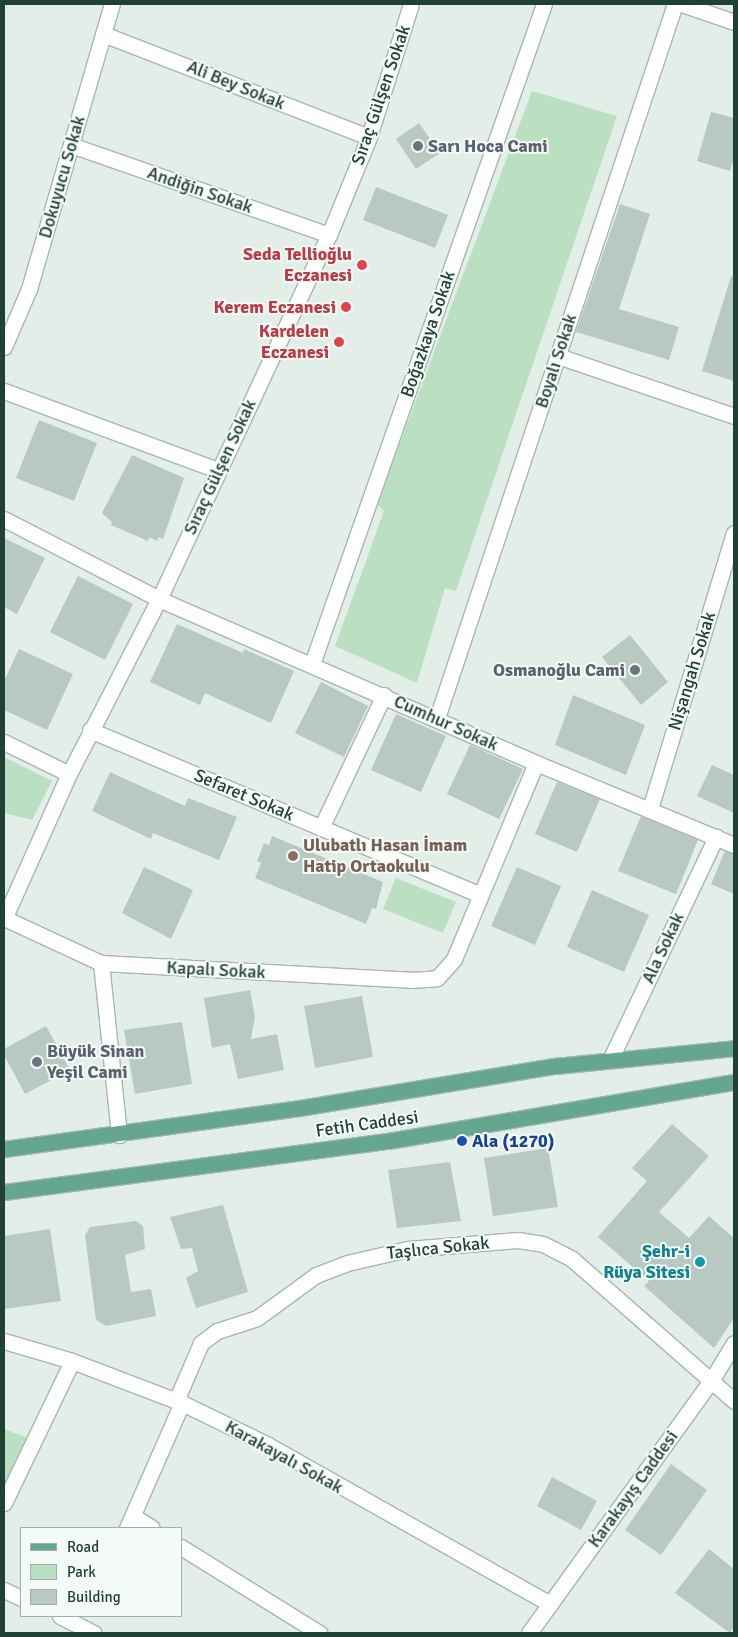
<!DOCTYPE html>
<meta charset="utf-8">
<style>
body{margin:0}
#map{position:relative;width:738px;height:1637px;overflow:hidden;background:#e3eee8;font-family:Signika,sans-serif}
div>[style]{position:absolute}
.green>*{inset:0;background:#bbe0c1}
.building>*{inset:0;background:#b8c9c1}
.roads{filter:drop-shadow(1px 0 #a5b7af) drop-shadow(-1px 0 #a5b7af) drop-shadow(0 1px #a5b7af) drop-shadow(0 -1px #a5b7af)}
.minor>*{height:15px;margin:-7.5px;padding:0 7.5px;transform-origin:7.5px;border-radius:7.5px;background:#fff}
.tertiary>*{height:15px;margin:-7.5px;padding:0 7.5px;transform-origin:7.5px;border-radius:7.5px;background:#fff}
.primary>*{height:15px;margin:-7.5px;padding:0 7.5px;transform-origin:7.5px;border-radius:7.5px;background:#65a68f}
.dots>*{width:14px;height:14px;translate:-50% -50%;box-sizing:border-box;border:2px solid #f4faf7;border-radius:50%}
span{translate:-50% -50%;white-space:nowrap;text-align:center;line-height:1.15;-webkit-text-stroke:4px #f4faf7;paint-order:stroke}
.street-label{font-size:18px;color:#214135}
.worship-label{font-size:18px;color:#5b616d;font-weight:700}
.left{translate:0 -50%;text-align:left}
.right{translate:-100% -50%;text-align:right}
.health-label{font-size:18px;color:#be3a42;font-weight:700}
.education-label{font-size:18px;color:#785e54;font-weight:700}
.transit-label{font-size:18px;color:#164399;font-weight:700}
.culture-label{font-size:18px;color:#0d838f;font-weight:700}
.frame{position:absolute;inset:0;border:5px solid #214135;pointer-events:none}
.legend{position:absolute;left:20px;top:1527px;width:162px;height:90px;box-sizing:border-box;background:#f4faf7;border:1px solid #a0b0a9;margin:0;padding:6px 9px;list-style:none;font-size:15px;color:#214135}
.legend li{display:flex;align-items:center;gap:10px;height:25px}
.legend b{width:25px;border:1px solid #a0b0a9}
</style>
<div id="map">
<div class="green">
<div style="clip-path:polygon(532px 91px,617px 116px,456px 591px,445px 588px,417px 683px,335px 646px,384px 511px,377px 504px)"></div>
<div style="clip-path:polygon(4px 757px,52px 781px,32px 820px,4px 813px)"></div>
<div style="clip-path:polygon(396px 878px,456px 902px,443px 933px,383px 909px)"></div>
<div style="clip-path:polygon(4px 1429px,28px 1438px,4px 1489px)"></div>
</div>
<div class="building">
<div style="clip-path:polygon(711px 112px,734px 118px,734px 157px,730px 171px,697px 161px)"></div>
<div style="clip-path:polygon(419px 123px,440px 153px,416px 169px,396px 139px)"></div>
<div style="clip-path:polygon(376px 187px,448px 215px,435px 248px,363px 220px)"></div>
<div style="clip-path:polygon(620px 204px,650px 214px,619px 309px,679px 327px,669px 360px,576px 332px)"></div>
<div style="clip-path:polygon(731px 276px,734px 277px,734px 381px,702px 371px)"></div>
<div style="clip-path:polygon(39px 420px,97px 443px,74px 501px,16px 478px)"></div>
<div style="clip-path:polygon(132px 455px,184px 478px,163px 539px,158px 537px,157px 541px,149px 537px,148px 541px,111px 525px,112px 522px,102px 513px)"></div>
<div style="clip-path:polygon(4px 538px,45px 558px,17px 614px,4px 607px)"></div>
<div style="clip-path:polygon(78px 576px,133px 604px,105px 660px,50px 632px)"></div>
<div style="clip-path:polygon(177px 624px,243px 653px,244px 649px,294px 671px,271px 723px,205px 693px,200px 705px,150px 682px)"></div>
<div style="clip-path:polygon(630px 635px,668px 682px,641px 705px,602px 657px)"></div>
<div style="clip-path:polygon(19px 649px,73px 674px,47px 730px,4px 710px,4px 681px)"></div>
<div style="clip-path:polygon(321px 682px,368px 706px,344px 757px,295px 733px)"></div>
<div style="clip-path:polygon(573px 695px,645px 725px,626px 775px,555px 745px)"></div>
<div style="clip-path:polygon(396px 714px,446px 736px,421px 792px,371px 770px)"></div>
<div style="clip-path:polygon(470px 745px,523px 769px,499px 819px,447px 794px)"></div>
<div style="clip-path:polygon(712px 765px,734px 775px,734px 813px,697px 796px)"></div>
<div style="clip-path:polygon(110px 772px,185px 806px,188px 798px,237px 817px,219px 860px,153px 833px,151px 839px,92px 811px)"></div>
<div style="clip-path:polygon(557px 782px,600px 799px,577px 852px,535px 834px)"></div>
<div style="clip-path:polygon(641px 816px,698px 840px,676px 894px,618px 871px)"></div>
<div style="clip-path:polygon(272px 836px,383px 882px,376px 909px,372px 908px,366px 924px,255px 878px,261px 863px,257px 861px,264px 843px,269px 845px)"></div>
<div style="clip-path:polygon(725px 851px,734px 854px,734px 894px,711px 884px)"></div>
<div style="clip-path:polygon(144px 867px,193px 890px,171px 939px,122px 913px)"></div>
<div style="clip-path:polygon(517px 867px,561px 886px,535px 945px,491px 926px)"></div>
<div style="clip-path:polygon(592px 890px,649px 915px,624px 972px,567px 947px)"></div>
<div style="clip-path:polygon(250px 990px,255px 1017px,251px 1039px,277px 1034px,284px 1070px,238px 1079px,230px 1044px,212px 1048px,204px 998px)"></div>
<div style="clip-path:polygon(362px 996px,373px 1057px,315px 1068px,304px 1006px)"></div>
<div style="clip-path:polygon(182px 1022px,192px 1084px,135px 1094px,124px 1030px)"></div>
<div style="clip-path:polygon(46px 1026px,70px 1070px,25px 1094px,4px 1055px,4px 1049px)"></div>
<div style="clip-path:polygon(672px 1124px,709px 1156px,659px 1212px,689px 1238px,709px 1216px,734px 1238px,734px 1318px,714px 1348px,644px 1286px,649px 1281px,598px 1237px,647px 1181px,632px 1168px)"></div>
<div style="clip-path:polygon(548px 1148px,558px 1207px,493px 1216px,484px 1158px)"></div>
<div style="clip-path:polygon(450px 1162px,461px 1221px,397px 1228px,388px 1170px)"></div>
<div style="clip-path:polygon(223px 1205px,248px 1292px,196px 1308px,186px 1278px,198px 1271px,192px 1248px,181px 1249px,170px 1217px)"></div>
<div style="clip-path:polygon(136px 1221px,143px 1226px,145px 1249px,125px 1255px,131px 1292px,151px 1289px,156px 1316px,106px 1326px,96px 1320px,85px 1235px,90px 1227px)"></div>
<div style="clip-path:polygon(50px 1229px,61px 1301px,4px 1309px,4px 1236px)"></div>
<div style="clip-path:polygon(671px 1464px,707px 1490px,661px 1555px,625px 1530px)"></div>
<div style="clip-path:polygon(552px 1477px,597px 1501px,581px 1530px,537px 1506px)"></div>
<div style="clip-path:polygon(709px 1549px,734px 1569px,734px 1627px,730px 1633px,675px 1593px)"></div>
</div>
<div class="roads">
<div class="minor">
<div style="left:682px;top:4px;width:55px;rotate:19.1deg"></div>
<div style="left:103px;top:34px;width:285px;rotate:21.2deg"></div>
<div style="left:71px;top:145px;width:273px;rotate:19.2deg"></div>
<div style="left:4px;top:347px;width:63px;rotate:-66.7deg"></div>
<div style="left:29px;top:289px;width:297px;rotate:-73.8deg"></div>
<div style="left:558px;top:356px;width:186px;rotate:18.8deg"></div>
<div style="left:4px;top:391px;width:227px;rotate:20.3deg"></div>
<div style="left:4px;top:519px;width:174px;rotate:27.3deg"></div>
<div style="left:159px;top:599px;width:411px;rotate:23.5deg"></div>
<div style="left:536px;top:763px;width:214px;rotate:22.5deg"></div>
<div style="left:312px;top:664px;width:700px;rotate:-70.63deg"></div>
<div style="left:437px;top:718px;width:753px;rotate:-71.57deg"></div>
<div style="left:90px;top:730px;width:424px;rotate:22.9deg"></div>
<div style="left:4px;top:742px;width:72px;rotate:26.2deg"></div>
<div style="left:650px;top:809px;width:288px;rotate:-73.1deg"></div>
<div style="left:321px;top:828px;width:147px;rotate:-64.7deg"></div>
<div style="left:4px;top:918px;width:107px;rotate:24.9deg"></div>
<div style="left:101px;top:963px;width:310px;rotate:3.1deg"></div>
<div style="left:411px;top:980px;width:26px;rotate:-4deg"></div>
<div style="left:437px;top:978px;width:25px;rotate:-48deg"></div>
<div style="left:454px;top:959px;width:212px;rotate:-67.3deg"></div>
<div style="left:4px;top:919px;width:159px;rotate:-65.9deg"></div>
<div style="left:69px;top:774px;width:197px;rotate:-62.8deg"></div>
<div style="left:159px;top:599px;width:402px;rotate:-65deg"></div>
<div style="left:329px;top:235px;width:106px;rotate:-67.8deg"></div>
<div style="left:369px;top:137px;width:139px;rotate:-72.5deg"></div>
<div style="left:101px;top:963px;width:173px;rotate:84deg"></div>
<div style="left:611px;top:1058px;width:245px;rotate:-64.6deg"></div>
<div style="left:4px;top:1341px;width:71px;rotate:16.4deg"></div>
<div style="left:72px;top:1361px;width:118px;rotate:20.9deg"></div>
<div style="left:182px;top:1403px;width:96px;rotate:26deg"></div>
<div style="left:268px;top:1445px;width:324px;rotate:29.4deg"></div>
<div style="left:176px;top:1401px;width:63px;rotate:-66.7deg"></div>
<div style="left:201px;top:1343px;width:20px;rotate:-37deg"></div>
<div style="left:217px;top:1331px;width:42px;rotate:-18deg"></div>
<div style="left:257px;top:1318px;width:73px;rotate:-36.1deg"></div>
<div style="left:316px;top:1275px;width:33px;rotate:-21deg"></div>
<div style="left:347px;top:1263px;width:63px;rotate:-12.9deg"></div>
<div style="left:408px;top:1249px;width:110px;rotate:-4.7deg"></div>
<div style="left:518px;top:1240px;width:25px;rotate:9deg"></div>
<div style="left:543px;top:1244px;width:33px;rotate:27deg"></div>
<div style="left:572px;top:1259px;width:215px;rotate:41.2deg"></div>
<div style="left:4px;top:1503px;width:157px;rotate:-64.4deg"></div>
<div style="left:133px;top:1516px;width:22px;rotate:32deg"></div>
<div style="left:127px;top:1528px;width:137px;rotate:-66.3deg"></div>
<div style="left:181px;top:1547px;width:163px;rotate:31.9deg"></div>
<div style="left:4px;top:1590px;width:19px;rotate:25deg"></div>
<div style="left:60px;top:1616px;width:38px;rotate:27deg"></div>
</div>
<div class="tertiary">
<div style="left:529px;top:1633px;width:311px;rotate:-54.2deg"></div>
<div style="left:711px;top:1381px;width:44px;rotate:-58.8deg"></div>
</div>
<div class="primary">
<div style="left:4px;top:1149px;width:299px;rotate:-7.9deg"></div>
<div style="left:300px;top:1108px;width:258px;rotate:-9.4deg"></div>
<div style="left:555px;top:1066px;width:180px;rotate:-5.7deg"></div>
<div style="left:4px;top:1192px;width:387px;rotate:-7.6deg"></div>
<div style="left:388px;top:1141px;width:351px;rotate:-9.7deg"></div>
</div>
</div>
<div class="dots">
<div style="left:418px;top:146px;background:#6b7280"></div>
<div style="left:362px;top:265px;background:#e0444e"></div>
<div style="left:346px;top:307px;background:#e0444e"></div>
<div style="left:339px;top:342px;background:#e0444e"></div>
<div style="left:635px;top:670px;background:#6b7280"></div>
<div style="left:293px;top:856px;background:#8d6e63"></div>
<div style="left:37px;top:1062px;background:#6b7280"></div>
<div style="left:462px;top:1141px;background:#1a4fb4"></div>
<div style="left:700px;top:1262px;background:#0f9aa8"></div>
</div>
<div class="street-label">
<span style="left:236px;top:85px;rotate:22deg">Ali Bey Sokak</span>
<span style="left:381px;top:95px;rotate:-71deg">Sıraç Gülşen Sokak</span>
<span style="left:62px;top:177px;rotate:-74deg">Dokuyucu Sokak</span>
<span style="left:200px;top:190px;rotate:19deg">Andiğin Sokak</span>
<span style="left:428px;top:334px;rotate:-71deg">Boğazkaya Sokak</span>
<span style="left:556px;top:361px;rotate:-72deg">Boyalı Sokak</span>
<span style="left:220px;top:467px;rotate:-65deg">Sıraç Gülşen Sokak</span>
<span style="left:692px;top:671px;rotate:-73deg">Nişangah Sokak</span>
<span style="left:446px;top:723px;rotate:24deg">Cumhur Sokak</span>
<span style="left:244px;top:795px;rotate:23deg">Sefaret Sokak</span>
<span style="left:663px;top:948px;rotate:-65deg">Ala Sokak</span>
<span style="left:216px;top:970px;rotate:3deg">Kapalı Sokak</span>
<span style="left:367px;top:1124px;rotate:-8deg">Fetih Caddesi</span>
<span style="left:438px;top:1248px;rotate:-6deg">Taşlıca Sokak</span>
<span style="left:284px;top:1457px;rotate:29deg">Karakayalı Sokak</span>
<span style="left:633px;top:1489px;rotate:-54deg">Karakayış Caddesi</span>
</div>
<div class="worship-label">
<span class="left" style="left:428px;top:146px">Sarı Hoca Cami</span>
<span class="right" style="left:625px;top:670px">Osmanoğlu Cami</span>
<span class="left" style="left:47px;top:1062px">Büyük Sinan<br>Yeşil Cami</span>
</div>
<div class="health-label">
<span class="right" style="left:352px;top:265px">Seda Tellioğlu<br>Eczanesi</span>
<span class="right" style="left:336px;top:307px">Kerem Eczanesi</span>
<span class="right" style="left:329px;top:342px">Kardelen<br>Eczanesi</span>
</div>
<div class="education-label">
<span class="left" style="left:303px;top:856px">Ulubatlı Hasan İmam<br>Hatip Ortaokulu</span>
</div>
<div class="transit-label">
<span class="left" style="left:472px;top:1141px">Ala (1270)</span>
</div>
<div class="culture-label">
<span class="right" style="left:690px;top:1262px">Şehr-i<br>Rüya Sitesi</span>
</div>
<div class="frame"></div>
<ul class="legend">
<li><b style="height:6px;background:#65a68f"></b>Road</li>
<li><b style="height:14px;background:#bbe0c1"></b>Park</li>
<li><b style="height:14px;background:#b8c9c1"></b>Building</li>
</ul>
</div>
